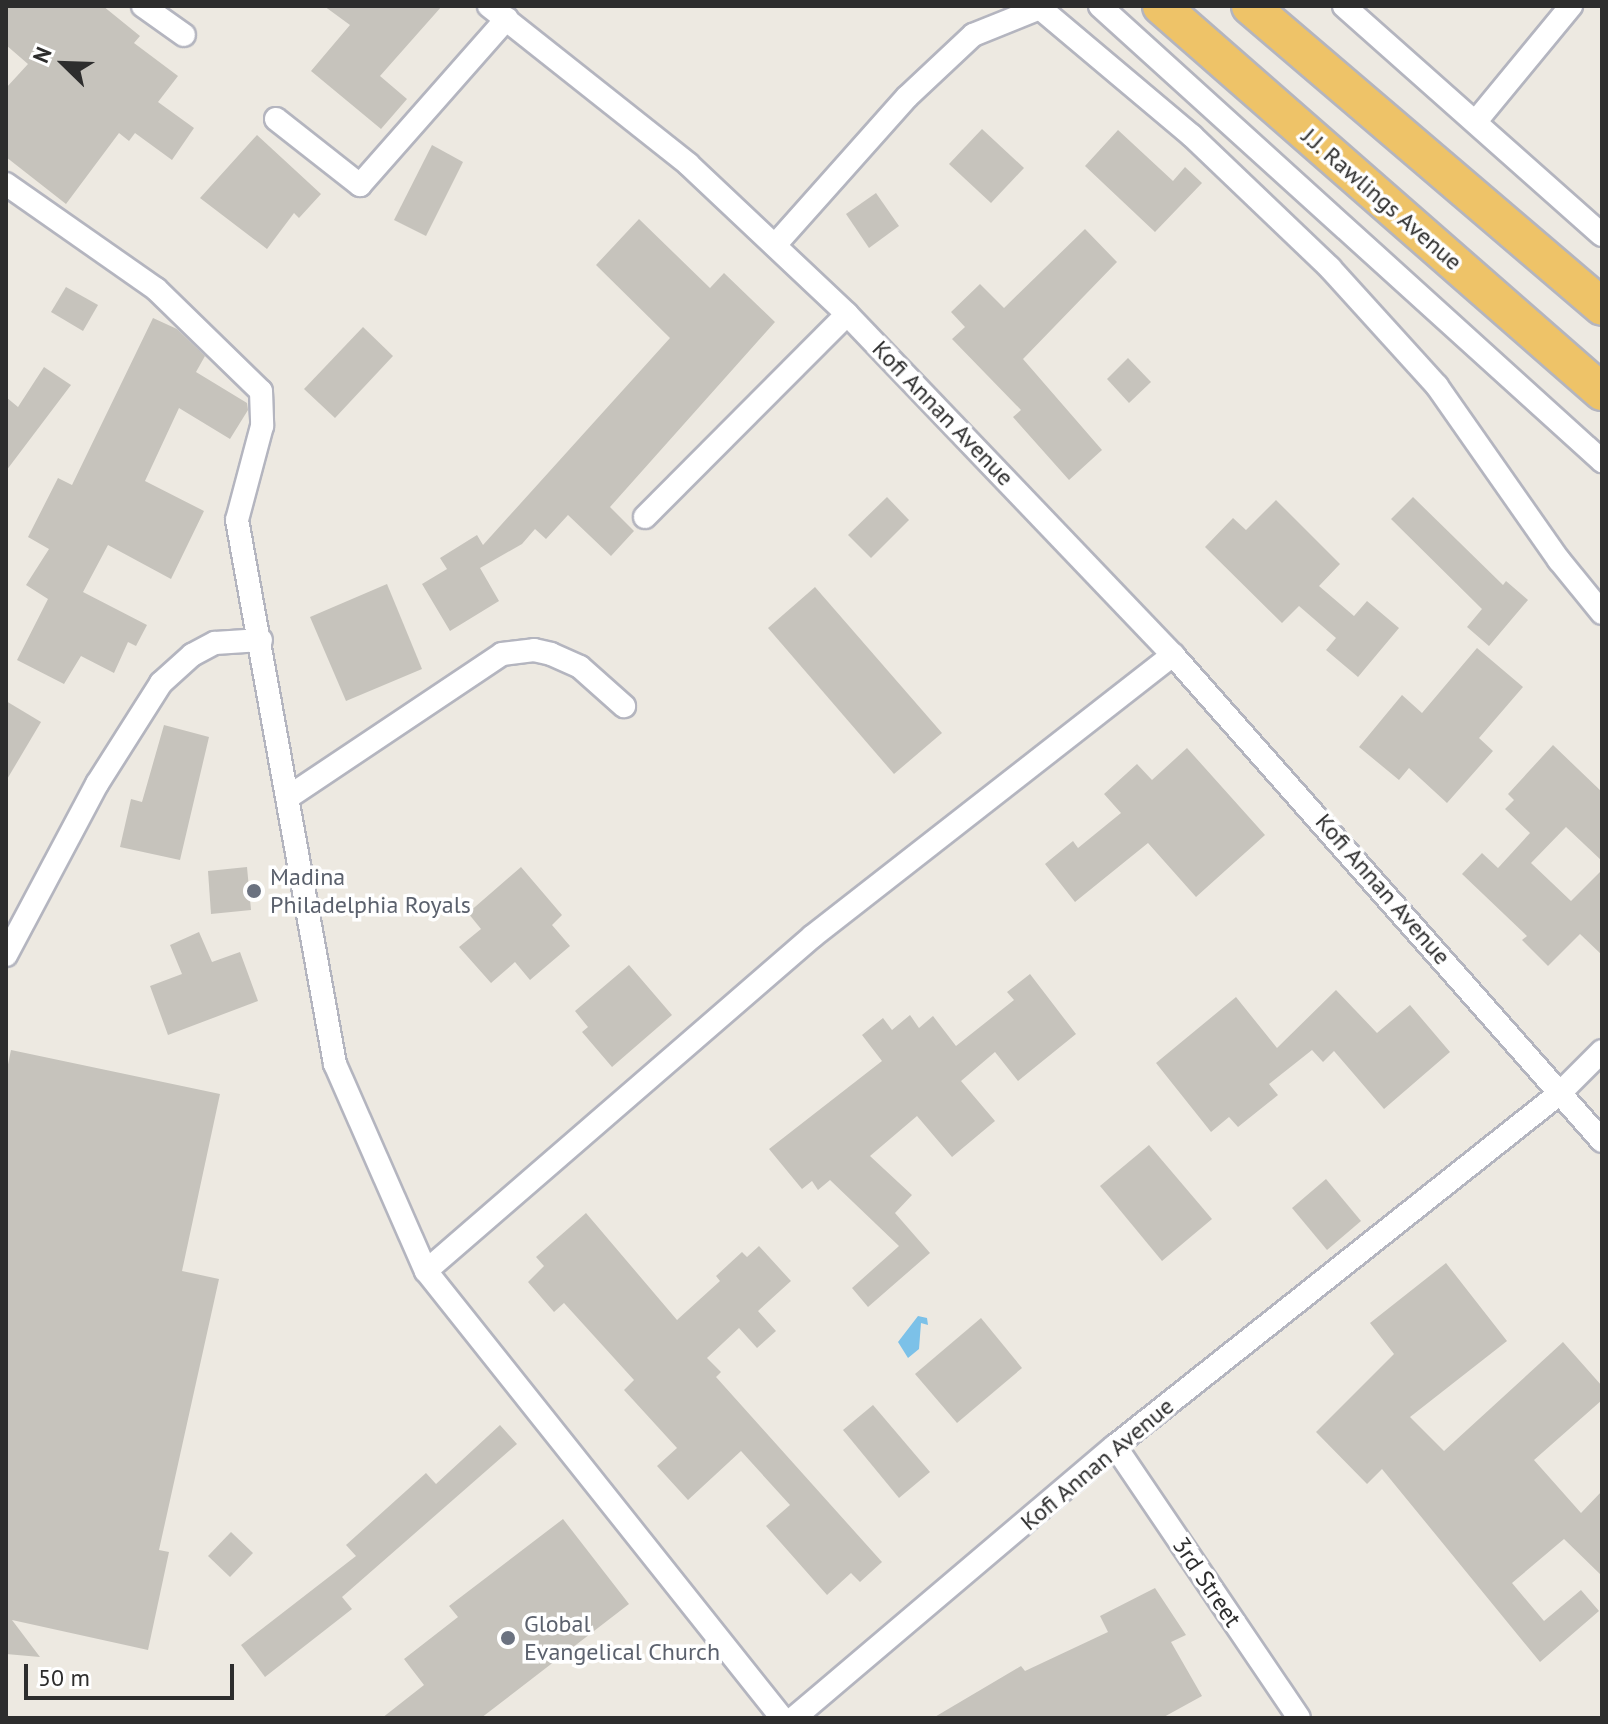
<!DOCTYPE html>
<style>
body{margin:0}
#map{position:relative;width:1608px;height:1724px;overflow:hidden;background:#ede9e1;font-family:"PT Sans",sans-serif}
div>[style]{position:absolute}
.water>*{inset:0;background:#7cc1e8}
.building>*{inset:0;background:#c6c3bc}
.roads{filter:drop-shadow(2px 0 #b4b5bf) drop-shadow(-2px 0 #b4b5bf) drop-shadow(0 2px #b4b5bf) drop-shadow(0 -2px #b4b5bf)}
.minor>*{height:22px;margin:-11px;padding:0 11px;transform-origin:11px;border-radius:11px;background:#fff}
.trunk>*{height:36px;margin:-18px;padding:0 18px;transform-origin:18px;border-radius:18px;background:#eec368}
.dots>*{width:22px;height:22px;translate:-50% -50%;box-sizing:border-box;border:4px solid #fff;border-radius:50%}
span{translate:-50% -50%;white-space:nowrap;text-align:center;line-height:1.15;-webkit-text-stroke:7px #fff;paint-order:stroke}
.street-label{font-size:24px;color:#2d2d2d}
.worship-label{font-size:24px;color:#5b616d}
.left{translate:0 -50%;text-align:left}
.frame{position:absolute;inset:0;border:8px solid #2d2d2d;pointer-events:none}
.north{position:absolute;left:24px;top:24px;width:80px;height:80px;-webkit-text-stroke:6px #fff;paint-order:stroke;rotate:293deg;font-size:22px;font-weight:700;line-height:32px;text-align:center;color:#2d2d2d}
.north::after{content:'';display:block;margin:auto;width:28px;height:36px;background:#2d2d2d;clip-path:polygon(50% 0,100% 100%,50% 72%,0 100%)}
.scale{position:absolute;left:24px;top:1664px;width:210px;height:36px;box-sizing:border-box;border:4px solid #2d2d2d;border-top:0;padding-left:10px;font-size:24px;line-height:28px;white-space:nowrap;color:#2d2d2d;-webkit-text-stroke:6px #fff;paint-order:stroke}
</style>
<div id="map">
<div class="water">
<div style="clip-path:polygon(918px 1316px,927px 1318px,928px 1325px,921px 1323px,919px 1349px,908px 1358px,898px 1342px)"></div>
</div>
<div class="building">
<div style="clip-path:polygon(6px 6px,103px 6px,140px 36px,134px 43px,178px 76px,158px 102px,194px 128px,172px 160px,135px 133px,129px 141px,119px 133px,66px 204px,6px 157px,6px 88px,28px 64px,6px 45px)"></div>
<div style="clip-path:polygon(324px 6px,442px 6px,380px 76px,407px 99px,381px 129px,311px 71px,350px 25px)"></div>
<div style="clip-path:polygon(982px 129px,1024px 168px,991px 203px,949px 164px)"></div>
<div style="clip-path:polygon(1118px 130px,1173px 181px,1185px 167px,1202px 183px,1155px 232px,1085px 166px)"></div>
<div style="clip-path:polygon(257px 135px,321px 194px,299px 218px,294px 213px,267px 249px,200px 198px)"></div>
<div style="clip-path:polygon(432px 145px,463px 162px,426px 236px,394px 220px)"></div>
<div style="clip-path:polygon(876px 193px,899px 226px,869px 248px,846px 214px)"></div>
<div style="clip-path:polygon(639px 219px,710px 288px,724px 273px,775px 322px,610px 507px,634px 531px,611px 556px,568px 515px,546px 539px,535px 529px,522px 544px,480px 568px,499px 601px,450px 631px,422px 584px,447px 569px,440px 558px,477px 535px,483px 545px,670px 338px,596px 265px)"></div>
<div style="clip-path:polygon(1085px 229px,1117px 262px,1023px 359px,1102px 450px,1069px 480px,1013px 417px,1021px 410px,952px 339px,965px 327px,951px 312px,980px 284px,1004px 308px)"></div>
<div style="clip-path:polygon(66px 287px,98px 305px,83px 331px,51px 312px)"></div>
<div style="clip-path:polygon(153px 318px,177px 329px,205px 356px,196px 372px,247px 403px,248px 410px,230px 439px,179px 408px,145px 481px,204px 511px,171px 579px,108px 545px,83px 592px,147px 625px,136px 646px,128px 642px,114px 673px,81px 656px,64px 684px,17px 660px,48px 599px,26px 585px,49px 549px,28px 537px,58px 478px,72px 485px)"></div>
<div style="clip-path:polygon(363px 327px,393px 356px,335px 418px,304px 389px)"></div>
<div style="clip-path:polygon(1128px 358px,1151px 382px,1129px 403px,1107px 379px)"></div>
<div style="clip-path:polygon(44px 367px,71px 385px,6px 471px,6px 397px,18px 407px)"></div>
<div style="clip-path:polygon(887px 497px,909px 520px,871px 558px,848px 535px)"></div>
<div style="clip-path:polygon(1413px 497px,1503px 585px,1506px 581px,1528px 600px,1489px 646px,1467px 627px,1482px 609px,1391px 519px)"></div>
<div style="clip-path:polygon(1276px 500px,1340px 564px,1319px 586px,1354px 616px,1367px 601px,1399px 628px,1358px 677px,1326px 650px,1336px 638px,1299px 606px,1282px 623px,1205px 547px,1233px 518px,1246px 530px)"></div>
<div style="clip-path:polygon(387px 584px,422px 669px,346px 701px,310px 617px)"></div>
<div style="clip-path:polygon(815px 587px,942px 733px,894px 774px,768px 628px)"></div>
<div style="clip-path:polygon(1477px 648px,1523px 687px,1479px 738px,1493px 751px,1447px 803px,1409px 768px,1399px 780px,1359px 747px,1402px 695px,1422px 713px)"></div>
<div style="clip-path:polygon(6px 701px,41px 722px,6px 781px)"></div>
<div style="clip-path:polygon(164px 725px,209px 737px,180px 860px,120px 847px,131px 799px,142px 802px)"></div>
<div style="clip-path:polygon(1553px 745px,1602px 792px,1602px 861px,1566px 827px,1531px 863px,1571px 901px,1602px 870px,1602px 955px,1580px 934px,1548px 966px,1522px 940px,1527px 936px,1462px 874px,1482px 853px,1498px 868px,1530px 833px,1505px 809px,1514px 800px,1508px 794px)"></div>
<div style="clip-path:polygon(1187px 748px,1265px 835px,1196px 897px,1148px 843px,1075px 902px,1045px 864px,1073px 841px,1078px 848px,1121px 813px,1104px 794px,1137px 764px,1152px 780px)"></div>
<div style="clip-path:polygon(247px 867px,251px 910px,211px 914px,208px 871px)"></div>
<div style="clip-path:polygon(521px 867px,562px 915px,552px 925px,570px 946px,530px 980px,515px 962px,491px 983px,459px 947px,481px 929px,468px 913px)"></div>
<div style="clip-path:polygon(199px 932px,212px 962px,240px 952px,258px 1001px,168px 1035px,150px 986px,182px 974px,170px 945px)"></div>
<div style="clip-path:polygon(629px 965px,672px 1015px,612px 1067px,582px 1032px,588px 1027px,575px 1011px)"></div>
<div style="clip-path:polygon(1030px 974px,1076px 1034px,1018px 1081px,995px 1052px,961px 1081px,995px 1121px,952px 1157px,917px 1116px,870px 1156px,912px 1195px,895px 1213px,930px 1253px,868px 1307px,852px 1288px,899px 1246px,830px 1180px,818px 1190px,812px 1181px,802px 1189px,769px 1149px,882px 1061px,862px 1035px,883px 1018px,892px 1030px,910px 1015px,919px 1028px,933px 1016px,956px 1046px,1014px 1000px,1007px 992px)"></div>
<div style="clip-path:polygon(1336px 990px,1377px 1033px,1410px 1005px,1450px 1052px,1384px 1109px,1334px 1051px,1323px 1062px,1312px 1050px,1269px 1084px,1278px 1095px,1238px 1127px,1229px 1117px,1211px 1132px,1156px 1063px,1236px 997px,1277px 1048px)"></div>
<div style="clip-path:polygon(11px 1050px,220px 1094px,182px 1271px,219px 1279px,159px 1550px,169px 1552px,148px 1650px,12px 1620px,40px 1657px,6px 1654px,6px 1074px)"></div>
<div style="clip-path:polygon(1149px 1145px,1212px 1219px,1162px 1261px,1100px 1186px)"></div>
<div style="clip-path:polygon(1326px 1179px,1361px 1221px,1327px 1250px,1292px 1208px)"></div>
<div style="clip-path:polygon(586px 1213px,677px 1320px,720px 1281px,716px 1276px,742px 1252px,747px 1257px,759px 1246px,791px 1281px,758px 1311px,776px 1331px,757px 1348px,739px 1328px,707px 1358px,721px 1372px,716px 1377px,882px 1562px,860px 1582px,851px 1573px,827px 1595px,766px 1526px,790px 1505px,741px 1451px,688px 1500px,657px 1466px,677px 1448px,624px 1390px,634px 1380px,564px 1303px,554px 1312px,528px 1282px,544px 1266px,536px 1257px)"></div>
<div style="clip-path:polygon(1446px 1263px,1507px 1341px,1410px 1417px,1444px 1451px,1563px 1342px,1602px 1386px,1602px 1400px,1534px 1460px,1581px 1513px,1602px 1491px,1602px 1576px,1564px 1539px,1512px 1583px,1544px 1621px,1581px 1590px,1599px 1611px,1540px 1662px,1382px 1469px,1367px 1484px,1316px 1432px,1394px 1354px,1370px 1323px)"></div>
<div style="clip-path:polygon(981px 1318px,1022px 1368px,957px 1423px,915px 1374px)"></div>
<div style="clip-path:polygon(873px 1405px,930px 1472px,899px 1498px,843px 1430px)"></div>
<div style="clip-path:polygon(500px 1425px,517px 1444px,342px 1597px,352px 1609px,265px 1677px,241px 1645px,356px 1556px,346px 1545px,426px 1473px,436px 1484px)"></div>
<div style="clip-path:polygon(563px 1519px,629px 1604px,481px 1718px,382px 1718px,424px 1685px,404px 1659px,458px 1617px,449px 1606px)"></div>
<div style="clip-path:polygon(231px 1532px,253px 1553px,230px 1577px,208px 1556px)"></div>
<div style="clip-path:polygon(1155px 1588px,1186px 1635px,1171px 1642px,1202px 1696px,1162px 1718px,933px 1718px,1021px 1666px,1025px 1671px,1108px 1632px,1100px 1616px)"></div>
</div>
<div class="roads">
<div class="minor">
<div style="left:143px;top:6px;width:50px;rotate:35.3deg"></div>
<div style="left:489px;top:6px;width:254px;rotate:38.4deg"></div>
<div style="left:688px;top:164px;width:219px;rotate:43.3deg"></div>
<div style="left:847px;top:314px;width:472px;rotate:46.3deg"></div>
<div style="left:1173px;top:655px;width:648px;rotate:48.56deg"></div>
<div style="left:1100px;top:6px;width:678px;rotate:42.19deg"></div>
<div style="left:1344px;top:6px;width:345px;rotate:41.6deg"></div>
<div style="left:276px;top:119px;width:107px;rotate:38.2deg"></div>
<div style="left:360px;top:185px;width:222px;rotate:-48.6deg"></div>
<div style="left:1477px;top:120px;width:148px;rotate:-50.5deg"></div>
<div style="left:6px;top:184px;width:183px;rotate:35deg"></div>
<div style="left:156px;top:289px;width:146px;rotate:44.2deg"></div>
<div style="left:261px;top:391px;width:35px;rotate:88deg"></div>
<div style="left:262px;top:426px;width:97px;rotate:104.9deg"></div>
<div style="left:237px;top:520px;width:553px;rotate:79.79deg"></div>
<div style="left:335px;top:1064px;width:226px;rotate:66.3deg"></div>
<div style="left:426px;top:1271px;width:571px;rotate:51.47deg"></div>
<div style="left:776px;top:244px;width:197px;rotate:-48.3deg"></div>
<div style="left:907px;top:97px;width:91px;rotate:-43.2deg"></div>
<div style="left:973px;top:35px;width:72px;rotate:-21.9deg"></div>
<div style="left:1040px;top:8px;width:199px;rotate:40.1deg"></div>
<div style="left:1192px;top:136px;width:191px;rotate:43.7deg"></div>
<div style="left:1330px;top:268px;width:159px;rotate:47.8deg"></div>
<div style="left:1437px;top:386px;width:213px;rotate:55deg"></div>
<div style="left:1559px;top:560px;width:68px;rotate:50.9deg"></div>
<div style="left:645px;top:517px;width:286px;rotate:-45.1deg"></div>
<div style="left:290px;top:796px;width:255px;rotate:-33.8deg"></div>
<div style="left:502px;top:654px;width:32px;rotate:-7deg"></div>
<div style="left:534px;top:650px;width:17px;rotate:13deg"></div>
<div style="left:551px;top:654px;width:32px;rotate:24deg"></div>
<div style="left:580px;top:667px;width:59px;rotate:41.6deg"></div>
<div style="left:6px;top:955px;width:194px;rotate:-62deg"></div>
<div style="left:97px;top:784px;width:120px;rotate:-57.6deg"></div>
<div style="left:161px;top:683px;width:42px;rotate:-42.1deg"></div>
<div style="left:192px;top:655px;width:26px;rotate:-28deg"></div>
<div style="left:215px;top:643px;width:46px;rotate:-3.7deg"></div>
<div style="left:426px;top:1271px;width:512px;rotate:-40.88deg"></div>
<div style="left:813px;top:936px;width:457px;rotate:-38deg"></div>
<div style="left:1115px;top:1446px;width:328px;rotate:55.9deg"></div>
<div style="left:794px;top:1718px;width:421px;rotate:-40.3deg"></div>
<div style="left:1115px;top:1446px;width:568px;rotate:-38.42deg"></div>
<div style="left:1560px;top:1093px;width:59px;rotate:-45deg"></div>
</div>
<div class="trunk">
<div style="left:1161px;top:6px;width:586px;rotate:41.2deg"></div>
<div style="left:1250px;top:6px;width:463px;rotate:40.5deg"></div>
</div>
</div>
<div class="dots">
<div style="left:254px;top:891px;background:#6b7280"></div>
<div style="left:508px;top:1638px;background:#6b7280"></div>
</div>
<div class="street-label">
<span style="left:1382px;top:199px;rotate:41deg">J.J. Rawlings Avenue</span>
<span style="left:943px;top:413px;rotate:46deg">Kofi Annan Avenue</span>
<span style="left:1383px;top:889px;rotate:49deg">Kofi Annan Avenue</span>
<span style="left:1097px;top:1464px;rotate:-40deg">Kofi Annan Avenue</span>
<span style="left:1207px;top:1582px;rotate:56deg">3rd Street</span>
</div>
<div class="worship-label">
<span class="left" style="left:270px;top:891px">Madina<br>Philadelphia Royals</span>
<span class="left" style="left:524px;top:1638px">Global<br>Evangelical Church</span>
</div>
<div class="frame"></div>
<div class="north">N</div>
<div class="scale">50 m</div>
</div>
